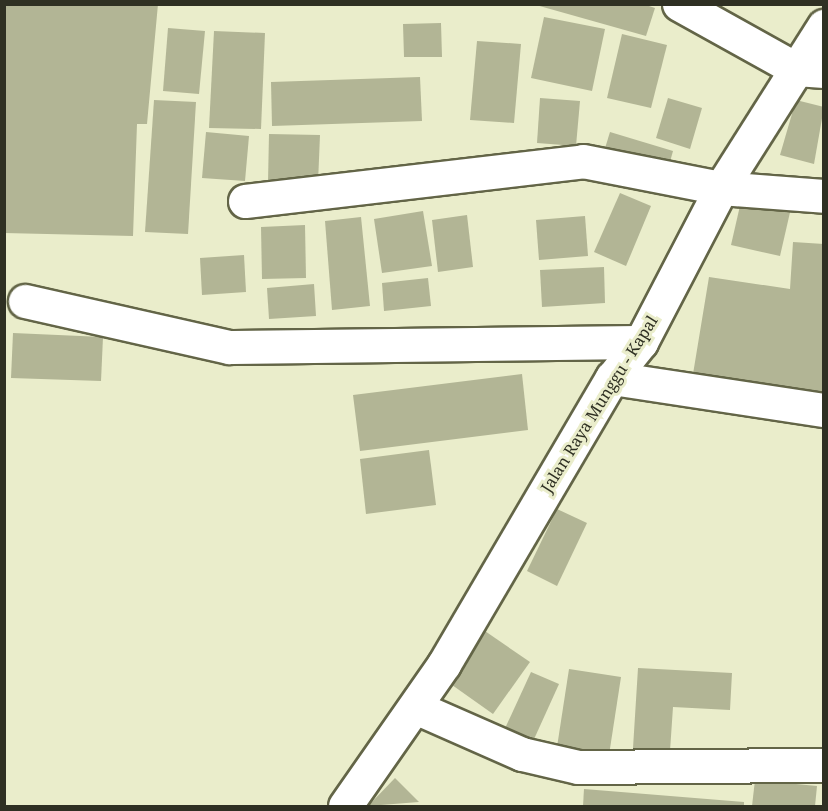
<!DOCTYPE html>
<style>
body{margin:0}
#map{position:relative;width:828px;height:811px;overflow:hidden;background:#eaedcb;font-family:"Noto Serif",serif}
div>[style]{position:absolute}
.building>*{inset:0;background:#b2b595}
.roads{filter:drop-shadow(2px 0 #636547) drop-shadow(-2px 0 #636547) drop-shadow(0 2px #636547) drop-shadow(0 -2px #636547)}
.minor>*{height:33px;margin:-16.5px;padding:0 16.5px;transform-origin:16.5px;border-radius:16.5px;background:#fff}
span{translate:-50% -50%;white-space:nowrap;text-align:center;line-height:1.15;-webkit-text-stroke:6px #eaedcb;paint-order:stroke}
.street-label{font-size:16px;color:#2f3023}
.frame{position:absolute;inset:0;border:6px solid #2f3023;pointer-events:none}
</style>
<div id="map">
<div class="building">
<div style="clip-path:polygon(4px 4px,158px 4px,147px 124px,137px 124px,133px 236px,4px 233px)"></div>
<div style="clip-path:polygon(643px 4px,655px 8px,646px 36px,536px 5px)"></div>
<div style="clip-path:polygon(544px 17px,605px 29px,592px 91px,531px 78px)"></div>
<div style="clip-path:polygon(441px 23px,442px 57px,404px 57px,403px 24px)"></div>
<div style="clip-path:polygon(168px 28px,205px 31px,199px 94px,163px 91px)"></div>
<div style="clip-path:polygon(214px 31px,265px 33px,261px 129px,209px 128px)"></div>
<div style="clip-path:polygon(622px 34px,667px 45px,651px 108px,607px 98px)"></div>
<div style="clip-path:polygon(477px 41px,521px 44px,514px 123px,470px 120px)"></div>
<div style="clip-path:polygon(420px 77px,422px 121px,272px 126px,271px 82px)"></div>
<div style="clip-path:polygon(540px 98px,580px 101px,576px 146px,537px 143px)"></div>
<div style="clip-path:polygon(668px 98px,702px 108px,690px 149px,656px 138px)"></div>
<div style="clip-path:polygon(154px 100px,196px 102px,188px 234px,145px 232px)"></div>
<div style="clip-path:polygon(796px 100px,824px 107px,814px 164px,780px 155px)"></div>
<div style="clip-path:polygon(206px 132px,249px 136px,245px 181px,202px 178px)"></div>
<div style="clip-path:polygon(610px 132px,673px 151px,666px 176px,602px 158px)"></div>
<div style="clip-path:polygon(269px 134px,320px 135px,318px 183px,268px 182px)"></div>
<div style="clip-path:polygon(620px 193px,651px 206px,626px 266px,594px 252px)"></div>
<div style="clip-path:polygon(742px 197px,791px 208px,780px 256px,731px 245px)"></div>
<div style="clip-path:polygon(423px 211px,432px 266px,382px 273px,374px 219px)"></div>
<div style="clip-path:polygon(467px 215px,473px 267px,438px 272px,432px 220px)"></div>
<div style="clip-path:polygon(585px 216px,588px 256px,539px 260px,536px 220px)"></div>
<div style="clip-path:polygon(361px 217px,370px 306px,332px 310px,325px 221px)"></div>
<div style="clip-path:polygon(305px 225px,306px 278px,262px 279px,261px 227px)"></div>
<div style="clip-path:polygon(793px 242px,824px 244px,824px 394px,693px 374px,709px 277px,790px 289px)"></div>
<div style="clip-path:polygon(244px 255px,246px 292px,202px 295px,200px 258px)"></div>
<div style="clip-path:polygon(604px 267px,605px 303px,542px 307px,540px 270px)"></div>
<div style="clip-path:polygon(428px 278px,431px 306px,384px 311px,382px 283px)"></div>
<div style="clip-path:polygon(314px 284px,316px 316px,269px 319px,267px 288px)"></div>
<div style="clip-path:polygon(13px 333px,103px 337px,101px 381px,11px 378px)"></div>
<div style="clip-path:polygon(522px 374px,528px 430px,360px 451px,353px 395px)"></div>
<div style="clip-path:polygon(429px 450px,436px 505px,366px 514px,360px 459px)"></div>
<div style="clip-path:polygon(557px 509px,587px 523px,557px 586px,527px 571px)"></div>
<div style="clip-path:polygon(482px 629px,530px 662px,493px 714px,445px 680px)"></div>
<div style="clip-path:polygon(638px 668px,732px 673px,730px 710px,673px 707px,670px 751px,633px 748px)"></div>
<div style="clip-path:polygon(569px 669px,621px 677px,609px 755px,557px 747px)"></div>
<div style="clip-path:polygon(531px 672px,559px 684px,530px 748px,502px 735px)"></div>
<div style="clip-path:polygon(395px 778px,419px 802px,368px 806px)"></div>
<div style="clip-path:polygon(755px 780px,817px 786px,815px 806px,752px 806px)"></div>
<div style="clip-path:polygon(584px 789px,744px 802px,744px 806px,583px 806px)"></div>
</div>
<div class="roads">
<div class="minor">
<div style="left:679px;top:4px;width:134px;rotate:29.1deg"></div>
<div style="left:796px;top:69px;width:28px;rotate:4deg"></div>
<div style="left:245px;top:201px;width:340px;rotate:-6.7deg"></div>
<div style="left:583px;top:161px;width:141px;rotate:11.1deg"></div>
<div style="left:721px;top:188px;width:103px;rotate:4.4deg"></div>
<div style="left:25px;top:301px;width:209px;rotate:12.7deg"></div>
<div style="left:229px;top:347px;width:412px;rotate:-0.7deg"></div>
<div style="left:612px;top:378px;width:214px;rotate:8.6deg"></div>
<div style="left:415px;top:707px;width:117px;rotate:23.7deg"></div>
<div style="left:522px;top:754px;width:57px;rotate:13.1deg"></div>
<div style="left:578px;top:767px;width:246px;rotate:-0.5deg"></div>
<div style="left:345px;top:806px;width:173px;rotate:-55.1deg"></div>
<div style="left:444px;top:664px;width:332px;rotate:-59.6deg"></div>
<div style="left:612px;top:378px;width:46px;rotate:-51.1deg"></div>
<div style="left:641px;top:342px;width:174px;rotate:-62.5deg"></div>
<div style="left:721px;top:188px;width:192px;rotate:-57.6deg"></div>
</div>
</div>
<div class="street-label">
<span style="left:599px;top:404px;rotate:-58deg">Jalan Raya Munggu - Kapal</span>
</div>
<div class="frame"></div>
</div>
